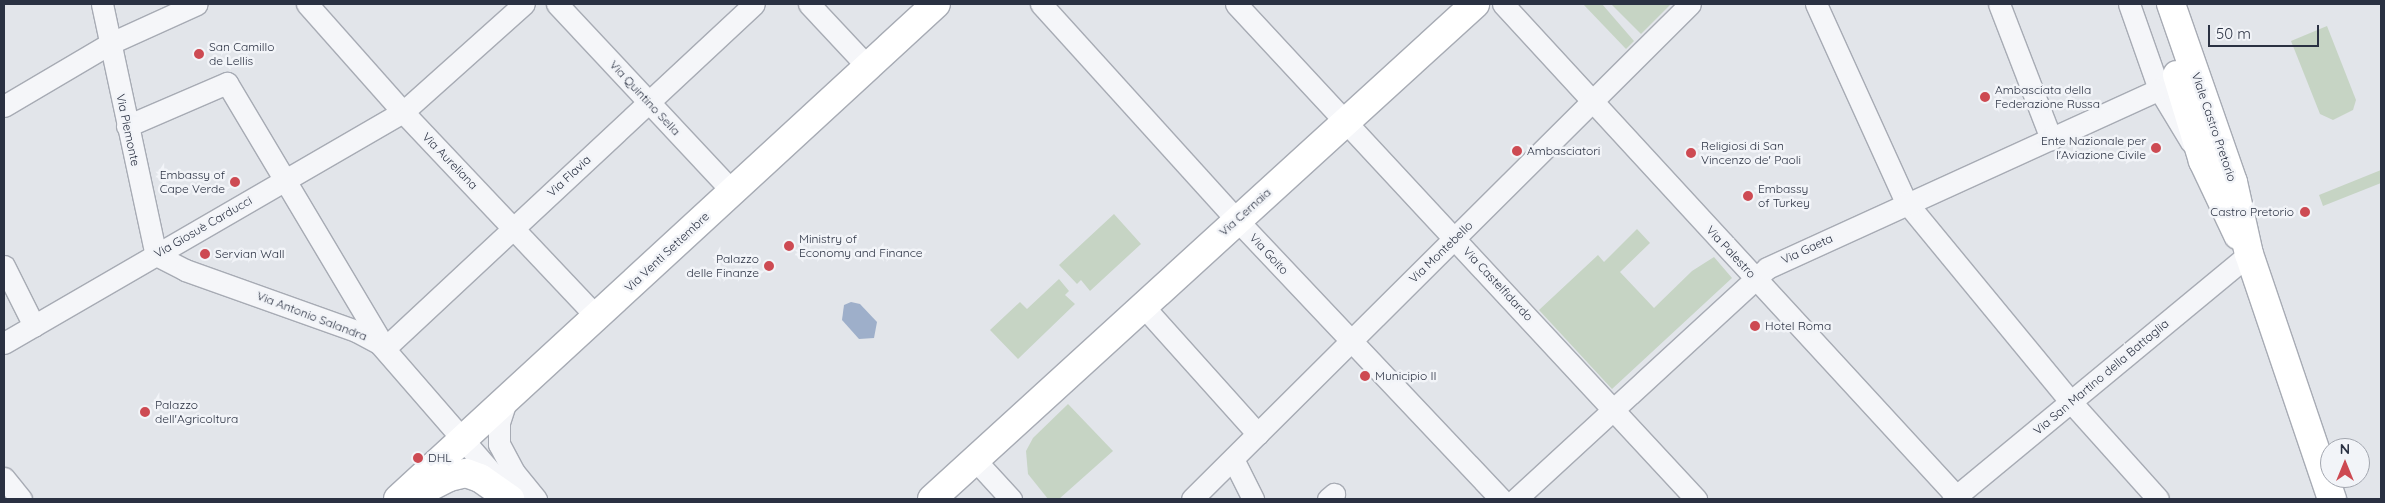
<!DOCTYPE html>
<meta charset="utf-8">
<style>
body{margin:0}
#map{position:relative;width:2385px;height:503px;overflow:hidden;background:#e2e5ea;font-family:Quicksand,sans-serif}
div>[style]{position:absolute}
.green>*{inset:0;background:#c6d4c4}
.water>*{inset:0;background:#9eafca}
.roads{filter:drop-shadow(1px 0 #a7abb4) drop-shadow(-1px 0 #a7abb4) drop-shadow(0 1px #a7abb4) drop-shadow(0 -1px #a7abb4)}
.minor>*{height:21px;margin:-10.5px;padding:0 10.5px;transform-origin:10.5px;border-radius:10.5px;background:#f5f6f9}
.major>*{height:28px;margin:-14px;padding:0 14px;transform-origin:14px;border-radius:14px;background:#fff}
.dots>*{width:14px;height:14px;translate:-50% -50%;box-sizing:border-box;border:2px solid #f2f4f8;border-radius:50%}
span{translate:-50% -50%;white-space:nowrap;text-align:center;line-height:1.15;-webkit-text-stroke:5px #f2f4f8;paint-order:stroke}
.poi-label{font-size:12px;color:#2a3142}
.left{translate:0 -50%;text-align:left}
.right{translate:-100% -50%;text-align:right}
.street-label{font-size:12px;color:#2a3142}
.frame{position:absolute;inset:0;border:5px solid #2a3142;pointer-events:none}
.north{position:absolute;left:2320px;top:438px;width:50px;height:50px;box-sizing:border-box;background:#f2f4f8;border:1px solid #a2a6af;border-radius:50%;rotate:0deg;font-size:14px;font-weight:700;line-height:20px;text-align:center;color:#2a3142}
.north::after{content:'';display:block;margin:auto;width:18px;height:22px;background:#cd4a52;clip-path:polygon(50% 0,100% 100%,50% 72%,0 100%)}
.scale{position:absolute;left:2208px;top:25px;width:111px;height:22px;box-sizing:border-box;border:2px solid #2a3142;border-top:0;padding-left:6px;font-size:15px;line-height:18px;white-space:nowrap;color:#2a3142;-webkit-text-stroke:4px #f2f4f8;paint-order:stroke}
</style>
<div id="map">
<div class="green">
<div style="clip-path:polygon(1583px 4px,1602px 4px,1634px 41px,1626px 49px)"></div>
<div style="clip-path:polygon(1611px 4px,1671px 4px,1641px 34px)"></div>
<div style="clip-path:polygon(2327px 26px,2356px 100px,2353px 110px,2333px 120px,2320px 114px,2291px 41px)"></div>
<div style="clip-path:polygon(2381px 170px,2381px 183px,2323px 206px,2319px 195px)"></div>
<div style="clip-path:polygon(1114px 214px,1141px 244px,1090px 291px,1081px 280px,1077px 284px,1059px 265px)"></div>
<div style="clip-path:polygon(1637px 229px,1650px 243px,1620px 272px,1654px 308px,1692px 271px,1714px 257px,1732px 278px,1612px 389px,1539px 310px,1598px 255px,1604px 262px)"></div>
<div style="clip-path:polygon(1059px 279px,1069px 291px,1065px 295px,1075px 304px,1018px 359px,990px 330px,1020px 302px,1027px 309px)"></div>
<div style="clip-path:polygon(1068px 404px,1113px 451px,1059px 499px,1048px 499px,1028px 474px,1026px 451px,1033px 438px)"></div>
</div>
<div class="water">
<div style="clip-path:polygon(851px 302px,860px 304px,877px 322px,874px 338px,859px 339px,842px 320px,844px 305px)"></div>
</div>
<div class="roads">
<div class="minor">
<div style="left:102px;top:4px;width:257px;rotate:77.9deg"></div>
<div style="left:307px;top:4px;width:144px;rotate:48.4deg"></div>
<div style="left:403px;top:112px;width:282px;rotate:46.6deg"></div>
<div style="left:557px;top:4px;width:258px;rotate:46.9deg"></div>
<div style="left:809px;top:4px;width:86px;rotate:46.9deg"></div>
<div style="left:1041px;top:4px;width:292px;rotate:47.8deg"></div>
<div style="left:1237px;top:220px;width:384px;rotate:46.6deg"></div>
<div style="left:1236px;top:4px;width:676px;rotate:47.1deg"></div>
<div style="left:1503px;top:4px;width:673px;rotate:47.35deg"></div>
<div style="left:1816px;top:4px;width:217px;rotate:65.6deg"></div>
<div style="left:1906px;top:202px;width:259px;rotate:50.5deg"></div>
<div style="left:2071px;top:402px;width:130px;rotate:48.1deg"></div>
<div style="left:1999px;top:4px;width:145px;rotate:68.9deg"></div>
<div style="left:2129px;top:4px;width:90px;rotate:70.6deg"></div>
<div style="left:2159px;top:89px;width:62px;rotate:58.9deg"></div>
<div style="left:4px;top:106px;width:124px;rotate:-30.5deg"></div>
<div style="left:111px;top:43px;width:94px;rotate:-24.4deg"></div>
<div style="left:127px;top:126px;width:109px;rotate:-23.3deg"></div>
<div style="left:227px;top:83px;width:306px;rotate:59.2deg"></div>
<div style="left:156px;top:255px;width:33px;rotate:27deg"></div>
<div style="left:185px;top:270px;width:182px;rotate:19.6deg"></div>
<div style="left:356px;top:331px;width:26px;rotate:28deg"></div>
<div style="left:379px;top:343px;width:191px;rotate:49deg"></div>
<div style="left:4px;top:266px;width:67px;rotate:63.4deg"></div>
<div style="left:1143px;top:306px;width:172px;rotate:48.1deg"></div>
<div style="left:4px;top:343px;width:461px;rotate:-30.1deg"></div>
<div style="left:403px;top:112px;width:162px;rotate:-41.8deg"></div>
<div style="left:385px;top:348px;width:504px;rotate:-42.99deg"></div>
<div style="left:506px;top:401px;width:23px;rotate:108deg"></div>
<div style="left:499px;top:423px;width:21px;rotate:90deg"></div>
<div style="left:499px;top:444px;width:32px;rotate:62deg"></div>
<div style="left:514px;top:472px;width:35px;rotate:51deg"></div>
<div style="left:1233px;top:459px;width:45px;rotate:63.4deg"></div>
<div style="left:976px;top:461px;width:52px;rotate:47.4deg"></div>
<div style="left:4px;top:478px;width:27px;rotate:51deg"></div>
<div style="left:1192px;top:499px;width:702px;rotate:-44.83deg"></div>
<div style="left:1328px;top:499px;width:8px;rotate:-40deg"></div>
<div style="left:1516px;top:499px;width:341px;rotate:-42.6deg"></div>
<div style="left:1767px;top:268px;width:431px;rotate:-24.5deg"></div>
<div style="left:1953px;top:499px;width:384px;rotate:-39.6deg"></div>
</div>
<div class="major">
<div style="left:2171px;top:4px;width:188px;rotate:70.8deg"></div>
<div style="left:2233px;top:182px;width:74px;rotate:77.5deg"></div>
<div style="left:2249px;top:254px;width:259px;rotate:71.3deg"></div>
<div style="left:2177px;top:75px;width:90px;rotate:73.2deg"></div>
<div style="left:2203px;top:161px;width:82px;rotate:64.7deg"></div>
<div style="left:414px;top:495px;width:39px;rotate:-27deg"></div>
<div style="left:449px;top:477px;width:17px;rotate:-13deg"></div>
<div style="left:466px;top:473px;width:15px;rotate:20deg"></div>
<div style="left:480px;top:478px;width:37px;rotate:35deg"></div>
<div style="left:398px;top:499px;width:731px;rotate:-42.62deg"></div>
<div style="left:932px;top:499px;width:735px;rotate:-42.35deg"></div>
</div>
</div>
<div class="dots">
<div style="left:199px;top:54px;background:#cd4a52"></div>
<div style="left:1985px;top:97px;background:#cd4a52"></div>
<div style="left:2156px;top:148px;background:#cd4a52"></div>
<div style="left:1517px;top:151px;background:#cd4a52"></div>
<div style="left:1691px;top:153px;background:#cd4a52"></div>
<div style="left:235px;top:182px;background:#cd4a52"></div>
<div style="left:1748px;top:196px;background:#cd4a52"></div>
<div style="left:2305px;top:212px;background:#cd4a52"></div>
<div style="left:789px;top:246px;background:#cd4a52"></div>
<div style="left:205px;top:254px;background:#cd4a52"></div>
<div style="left:769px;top:266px;background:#cd4a52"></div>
<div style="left:1755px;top:326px;background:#cd4a52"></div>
<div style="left:1365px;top:376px;background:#cd4a52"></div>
<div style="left:145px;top:412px;background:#cd4a52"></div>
<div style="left:418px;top:458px;background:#cd4a52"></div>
</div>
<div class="poi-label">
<span class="left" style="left:209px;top:54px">San Camillo<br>de Lellis</span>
<span class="left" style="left:1995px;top:97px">Ambasciata della<br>Federazione Russa</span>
<span class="right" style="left:2146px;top:148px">Ente Nazionale per<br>l'Aviazione Civile</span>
<span class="left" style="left:1701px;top:153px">Religiosi di San<br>Vincenzo de' Paoli</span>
<span class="left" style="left:1527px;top:151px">Ambasciatori</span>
<span class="right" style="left:225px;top:182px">Embassy of<br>Cape Verde</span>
<span class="left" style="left:1758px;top:196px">Embassy<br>of Turkey</span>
<span class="right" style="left:2294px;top:212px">Castro Pretorio</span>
<span class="left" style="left:799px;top:246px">Ministry of<br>Economy and Finance</span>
<span class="left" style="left:215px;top:254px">Servian Wall</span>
<span class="right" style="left:759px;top:266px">Palazzo<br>delle Finanze</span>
<span class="left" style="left:1765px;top:326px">Hotel Roma</span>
<span class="left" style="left:1375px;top:376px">Municipio II</span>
<span class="left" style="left:155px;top:412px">Palazzo<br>dell'Agricoltura</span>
<span class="left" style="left:428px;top:458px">DHL</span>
</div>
<div class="street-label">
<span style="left:645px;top:98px;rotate:47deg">Via Quintino Sella</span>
<span style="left:2214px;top:127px;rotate:71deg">Viale Castro Pretorio</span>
<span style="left:128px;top:130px;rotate:78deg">Via Piemonte</span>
<span style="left:450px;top:161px;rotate:46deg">Via Aureliana</span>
<span style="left:569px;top:176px;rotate:-43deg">Via Flavia</span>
<span style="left:1245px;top:212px;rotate:-42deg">Via Cernaia</span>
<span style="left:203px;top:227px;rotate:-30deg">Via Giosuè Carducci</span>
<span style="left:1807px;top:249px;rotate:-25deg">Via Gaeta</span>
<span style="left:667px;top:252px;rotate:-43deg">Via Venti Settembre</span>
<span style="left:1441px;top:252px;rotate:-44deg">Via Montebello</span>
<span style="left:1731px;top:252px;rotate:47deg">Via Palestro</span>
<span style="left:1269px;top:254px;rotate:47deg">Via Goito</span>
<span style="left:1498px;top:284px;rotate:47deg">Via Castelfidardo</span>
<span style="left:312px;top:316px;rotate:21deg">Via Antonio Salandra</span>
<span style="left:2101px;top:377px;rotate:-40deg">Via San Martino della Battaglia</span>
</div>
<div class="frame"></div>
<div class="north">N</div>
<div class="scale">50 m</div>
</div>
